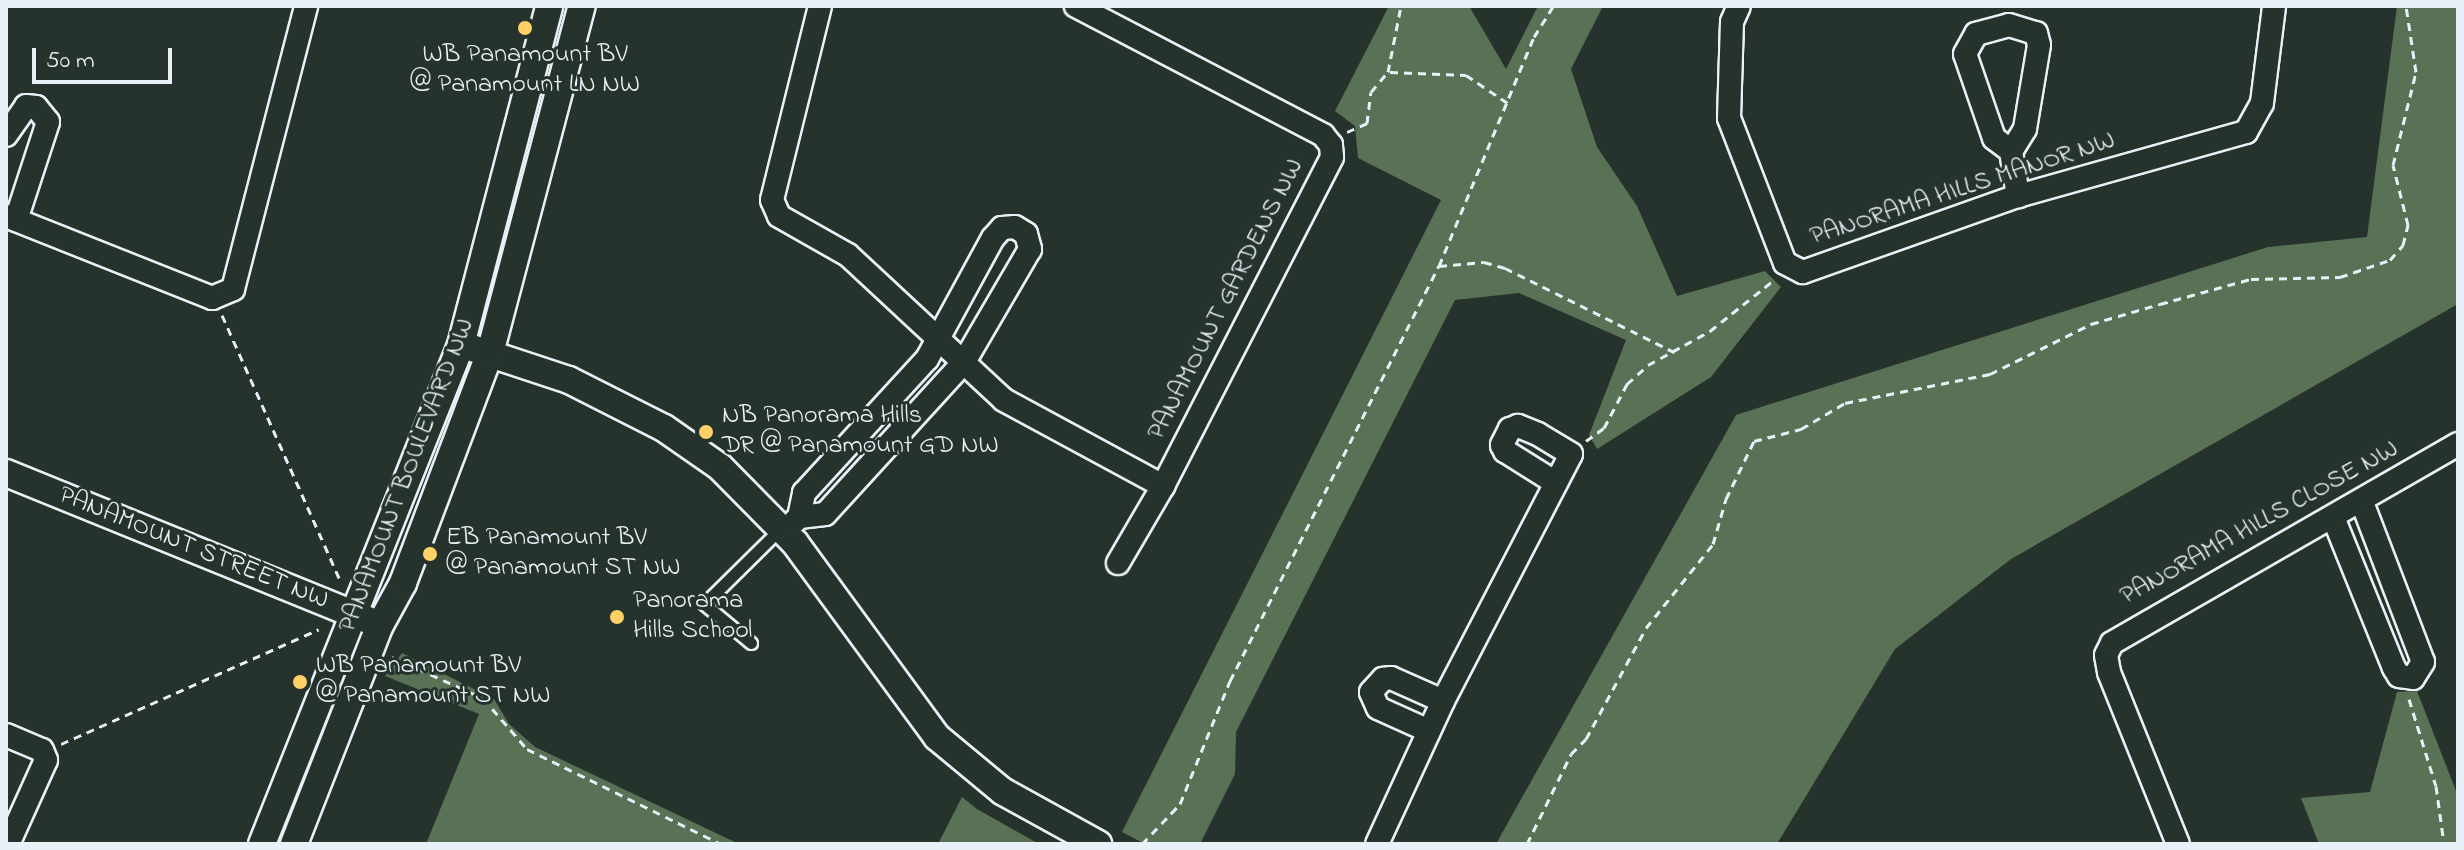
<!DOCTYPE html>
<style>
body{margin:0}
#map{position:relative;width:2464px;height:850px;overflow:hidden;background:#26332d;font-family:"Indie Flower",sans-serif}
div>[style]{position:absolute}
.green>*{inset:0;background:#597256}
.path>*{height:3px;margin-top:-1.5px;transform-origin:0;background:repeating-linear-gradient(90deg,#e8f1f8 0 8px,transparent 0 14px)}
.roads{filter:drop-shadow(2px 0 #e8f1f8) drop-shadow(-2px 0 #e8f1f8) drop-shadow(0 2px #e8f1f8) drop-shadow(0 -2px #e8f1f8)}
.service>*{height:11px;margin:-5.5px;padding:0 5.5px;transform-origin:5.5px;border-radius:5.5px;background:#26332d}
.minor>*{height:22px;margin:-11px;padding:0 11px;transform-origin:11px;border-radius:11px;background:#26332d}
.tertiary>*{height:26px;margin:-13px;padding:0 13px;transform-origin:13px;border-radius:13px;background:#26332d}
.dots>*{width:22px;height:22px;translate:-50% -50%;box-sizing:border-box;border:4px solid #26332d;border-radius:50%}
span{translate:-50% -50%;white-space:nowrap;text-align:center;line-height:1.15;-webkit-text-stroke:6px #26332d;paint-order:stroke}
.poi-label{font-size:26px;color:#e8f1f8}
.left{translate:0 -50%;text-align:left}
.street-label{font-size:26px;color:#e8f1f8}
.frame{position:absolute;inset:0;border:8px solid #e8f1f8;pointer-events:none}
.scale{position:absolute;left:32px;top:48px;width:140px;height:36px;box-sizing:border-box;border:4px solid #e8f1f8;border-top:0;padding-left:10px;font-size:24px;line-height:28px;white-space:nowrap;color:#e8f1f8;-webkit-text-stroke:6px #26332d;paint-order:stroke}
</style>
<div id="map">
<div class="green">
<div style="clip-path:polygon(1389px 6px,1469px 6px,1506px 69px,1538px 6px,1603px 6px,1571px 69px,1597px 147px,1637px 206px,1677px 296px,1765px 271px,1781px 287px,1711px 377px,1597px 449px,1589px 435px,1626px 340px,1519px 293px,1455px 300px,1236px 732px,1235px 774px,1200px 844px,1145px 844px,1122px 832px,1441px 200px,1358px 158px,1355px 126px,1335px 111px)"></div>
<div style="clip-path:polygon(2397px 6px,2458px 6px,2458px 304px,2011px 559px,1895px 649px,1777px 844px,1496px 844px,1736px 415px,2268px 247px,2367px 237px)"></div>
<div style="clip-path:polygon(402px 653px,494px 699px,509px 724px,535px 747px,739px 844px,426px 844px,479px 714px,385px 676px)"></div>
<div style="clip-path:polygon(2417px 691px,2458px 796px,2458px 844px,2319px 844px,2301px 798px,2370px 792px,2397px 692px)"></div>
<div style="clip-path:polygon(962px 797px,977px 809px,1039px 844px,938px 844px)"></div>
</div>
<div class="path">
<div style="left:1390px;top:72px;width:76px;rotate:2.3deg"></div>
<div style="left:1466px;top:75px;width:52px;rotate:34deg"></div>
<div style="left:1347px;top:132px;width:22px;rotate:-24deg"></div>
<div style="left:1367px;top:123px;width:31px;rotate:-83deg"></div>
<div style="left:1371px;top:92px;width:26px;rotate:-50deg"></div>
<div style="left:1388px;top:72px;width:67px;rotate:-78.9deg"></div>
<div style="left:1439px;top:266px;width:45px;rotate:-5.1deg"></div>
<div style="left:1484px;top:262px;width:22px;rotate:16deg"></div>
<div style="left:1505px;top:268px;width:189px;rotate:26.4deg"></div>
<div style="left:222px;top:315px;width:288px;rotate:66deg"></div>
<div style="left:1586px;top:441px;width:22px;rotate:-36deg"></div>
<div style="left:1604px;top:428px;width:50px;rotate:-62.4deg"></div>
<div style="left:1627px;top:384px;width:28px;rotate:-42deg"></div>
<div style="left:1648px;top:365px;width:71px;rotate:-28.7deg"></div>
<div style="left:1710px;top:331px;width:82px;rotate:-38.6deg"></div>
<div style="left:392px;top:657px;width:100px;rotate:24.3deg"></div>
<div style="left:483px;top:698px;width:67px;rotate:49.2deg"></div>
<div style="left:527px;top:749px;width:216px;rotate:26.1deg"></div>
<div style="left:2409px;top:699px;width:91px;rotate:72.8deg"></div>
<div style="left:2436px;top:786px;width:59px;rotate:82.1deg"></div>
<div style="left:61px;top:744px;width:282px;rotate:-24deg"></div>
<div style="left:1142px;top:844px;width:55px;rotate:-46.5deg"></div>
<div style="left:1180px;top:804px;width:133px;rotate:-67.9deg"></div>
<div style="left:1230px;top:681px;width:465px;rotate:-63.3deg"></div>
<div style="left:1439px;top:266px;width:248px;rotate:-67.5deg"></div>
<div style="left:1534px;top:37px;width:36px;rotate:-58deg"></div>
<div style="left:1527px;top:844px;width:100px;rotate:-63.9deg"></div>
<div style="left:1571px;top:754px;width:21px;rotate:-45deg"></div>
<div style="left:1586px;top:739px;width:126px;rotate:-61.6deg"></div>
<div style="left:1646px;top:628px;width:107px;rotate:-51.4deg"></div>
<div style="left:1713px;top:544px;width:47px;rotate:-73.9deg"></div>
<div style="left:1726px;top:499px;width:64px;rotate:-64.2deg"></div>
<div style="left:1754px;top:441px;width:49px;rotate:-14.3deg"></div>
<div style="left:1801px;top:429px;width:51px;rotate:-30.6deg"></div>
<div style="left:1845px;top:403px;width:148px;rotate:-11.3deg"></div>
<div style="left:1990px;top:374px;width:113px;rotate:-26.3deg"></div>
<div style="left:2091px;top:324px;width:72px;rotate:-16.2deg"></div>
<div style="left:2160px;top:304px;width:94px;rotate:-15.4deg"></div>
<div style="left:2251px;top:279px;width:89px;rotate:-1.3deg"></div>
<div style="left:2340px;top:277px;width:53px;rotate:-18.8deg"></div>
<div style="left:2390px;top:260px;width:20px;rotate:-49deg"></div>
<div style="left:2403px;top:245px;width:21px;rotate:-76deg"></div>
<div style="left:2408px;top:225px;width:62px;rotate:-104deg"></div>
<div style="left:2393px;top:165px;width:96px;rotate:-76.1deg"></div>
<div style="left:2416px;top:72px;width:67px;rotate:-98.6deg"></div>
</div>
<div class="roads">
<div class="service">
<div style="left:751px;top:643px;width:61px;rotate:-140.3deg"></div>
<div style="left:704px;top:604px;width:108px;rotate:-44.6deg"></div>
</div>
<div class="minor">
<div style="left:820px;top:6px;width:200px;rotate:103.9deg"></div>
<div style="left:772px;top:200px;width:17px;rotate:66deg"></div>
<div style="left:779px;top:216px;width:79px;rotate:29.5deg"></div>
<div style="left:848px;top:255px;width:213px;rotate:42.9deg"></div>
<div style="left:1004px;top:400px;width:181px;rotate:28.4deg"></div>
<div style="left:1163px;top:486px;width:370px;rotate:-62.8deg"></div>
<div style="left:1332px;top:157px;width:12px;rotate:-95deg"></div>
<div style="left:1331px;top:145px;width:13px;rotate:-129deg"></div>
<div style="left:1323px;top:135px;width:279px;rotate:-152.4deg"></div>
<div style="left:1739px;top:6px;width:17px;rotate:114deg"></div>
<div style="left:1732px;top:22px;width:96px;rotate:91.8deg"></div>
<div style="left:1729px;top:118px;width:155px;rotate:68.9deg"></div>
<div style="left:1785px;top:263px;width:20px;rotate:27deg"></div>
<div style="left:1803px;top:272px;width:228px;rotate:-19.5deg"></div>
<div style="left:2018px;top:196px;width:237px;rotate:-15.7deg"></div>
<div style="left:2246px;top:132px;width:33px;rotate:-61deg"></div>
<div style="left:2262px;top:103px;width:98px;rotate:-82.9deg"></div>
<div style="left:2009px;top:25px;width:28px;rotate:17deg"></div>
<div style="left:2036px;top:33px;width:12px;rotate:76deg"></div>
<div style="left:2039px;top:45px;width:85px;rotate:99.5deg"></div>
<div style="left:2025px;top:129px;width:26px;rotate:122deg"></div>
<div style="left:2011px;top:151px;width:21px;rotate:-143deg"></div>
<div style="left:1994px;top:138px;width:89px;rotate:-109deg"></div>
<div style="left:1965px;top:54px;width:23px;rotate:-61deg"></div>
<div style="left:1976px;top:34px;width:34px;rotate:-15deg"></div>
<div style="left:6px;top:135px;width:35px;rotate:-55deg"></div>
<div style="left:26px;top:106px;width:10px;rotate:6deg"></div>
<div style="left:36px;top:107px;width:19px;rotate:51deg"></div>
<div style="left:48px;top:122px;width:103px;rotate:108.1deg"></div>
<div style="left:2011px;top:151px;width:46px;rotate:81.2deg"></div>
<div style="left:6px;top:216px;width:222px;rotate:21.7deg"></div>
<div style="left:212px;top:298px;width:23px;rotate:-23deg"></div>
<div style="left:233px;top:289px;width:292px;rotate:-75.5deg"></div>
<div style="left:2333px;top:517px;width:163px;rotate:68deg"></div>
<div style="left:2394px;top:668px;width:9px;rotate:58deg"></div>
<div style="left:2399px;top:676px;width:14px;rotate:8deg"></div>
<div style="left:2413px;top:678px;width:19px;rotate:-58deg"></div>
<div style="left:2423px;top:662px;width:173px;rotate:-110.9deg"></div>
<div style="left:785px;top:531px;width:20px;rotate:-45deg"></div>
<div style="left:799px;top:517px;width:25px;rotate:-78deg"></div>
<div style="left:804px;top:493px;width:182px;rotate:-47.5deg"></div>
<div style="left:927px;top:359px;width:138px;rotate:-61.4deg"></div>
<div style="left:993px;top:238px;width:13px;rotate:-48deg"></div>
<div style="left:1002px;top:228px;width:13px;rotate:-4deg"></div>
<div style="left:1015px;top:227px;width:13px;rotate:32deg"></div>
<div style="left:1026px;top:234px;width:16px;rotate:75deg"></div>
<div style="left:1030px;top:249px;width:131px;rotate:120.3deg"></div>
<div style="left:964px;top:362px;width:206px;rotate:132.4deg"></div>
<div style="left:825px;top:514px;width:26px;rotate:173deg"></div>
<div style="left:1118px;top:563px;width:89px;rotate:-59.7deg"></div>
<div style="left:1429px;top:731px;width:56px;rotate:-155.7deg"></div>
<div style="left:1378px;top:708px;width:17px;rotate:-114deg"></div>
<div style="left:1371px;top:692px;width:18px;rotate:-47deg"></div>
<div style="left:1383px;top:679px;width:8px;rotate:-7deg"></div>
<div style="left:1391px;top:678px;width:57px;rotate:23.9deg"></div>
<div style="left:6px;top:735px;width:39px;rotate:23deg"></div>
<div style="left:42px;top:750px;width:11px;rotate:68deg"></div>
<div style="left:46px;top:760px;width:92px;rotate:114.3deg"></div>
<div style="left:1377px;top:844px;width:157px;rotate:-65.2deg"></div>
<div style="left:1443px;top:701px;width:278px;rotate:-62.6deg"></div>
<div style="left:1571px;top:454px;width:39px;rotate:-149deg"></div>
<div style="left:1538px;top:434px;width:22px;rotate:-158deg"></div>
<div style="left:1518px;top:426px;width:9px;rotate:159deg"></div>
<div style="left:1510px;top:429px;width:18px;rotate:117deg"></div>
<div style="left:1502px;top:445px;width:7px;rotate:63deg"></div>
<div style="left:1505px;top:451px;width:60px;rotate:32.1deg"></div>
<div style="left:2178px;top:844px;width:185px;rotate:-111.9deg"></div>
<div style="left:2109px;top:672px;width:17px;rotate:-100deg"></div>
<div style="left:2106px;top:655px;width:13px;rotate:-63deg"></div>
<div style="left:2112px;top:643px;width:399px;rotate:-29.9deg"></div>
</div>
<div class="tertiary">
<div style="left:472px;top:348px;width:102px;rotate:18.3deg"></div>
<div style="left:569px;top:380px;width:106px;rotate:26.8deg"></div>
<div style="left:664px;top:428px;width:68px;rotate:34.9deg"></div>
<div style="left:720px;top:467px;width:107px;rotate:45.4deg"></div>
<div style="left:795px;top:543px;width:240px;rotate:53.8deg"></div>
<div style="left:937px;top:737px;width:85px;rotate:39.7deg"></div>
<div style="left:1002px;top:791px;width:110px;rotate:28.9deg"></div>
<div style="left:6px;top:473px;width:393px;rotate:22.1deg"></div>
<div style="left:262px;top:844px;width:537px;rotate:-68.26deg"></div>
<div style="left:461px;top:345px;width:350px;rotate:-75.4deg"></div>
<div style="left:294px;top:844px;width:235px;rotate:-68.6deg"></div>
<div style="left:380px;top:625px;width:48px;rotate:-61.3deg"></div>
<div style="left:403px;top:583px;width:246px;rotate:-69.3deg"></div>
<div style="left:490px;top:353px;width:359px;rotate:-75.2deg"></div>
</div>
</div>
<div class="dots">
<div style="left:525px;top:28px;background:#ffd166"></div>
<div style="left:706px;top:432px;background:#ffd166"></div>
<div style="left:430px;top:554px;background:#ffd166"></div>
<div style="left:617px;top:617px;background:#ffd166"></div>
<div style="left:300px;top:682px;background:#ffd166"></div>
</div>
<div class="poi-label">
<span style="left:525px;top:71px">WB Panamount BV<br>@ Panamount LN NW</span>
<span class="left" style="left:722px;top:432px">NB Panorama Hills<br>DR @ Panamount GD NW</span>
<span class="left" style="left:446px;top:554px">EB Panamount BV<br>@ Panamount ST NW</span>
<span class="left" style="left:633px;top:617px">Panorama<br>Hills School</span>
<span class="left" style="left:316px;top:682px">WB Panamount BV<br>@ Panamount ST NW</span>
</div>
<div class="street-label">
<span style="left:1963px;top:190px;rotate:-18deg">PANORAMA HILLS MANOR NW</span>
<span style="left:1227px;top:300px;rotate:-63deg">PANAMOUNT GARDENS NW</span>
<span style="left:408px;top:476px;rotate:-69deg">PANAMOUNT BOULEVARD NW</span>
<span style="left:2260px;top:524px;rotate:-29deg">PANORAMA HILLS CLOSE NW</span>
<span style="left:193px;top:549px;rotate:22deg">PANAMOUNT STREET NW</span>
</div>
<div class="frame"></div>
<div class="scale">50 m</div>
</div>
